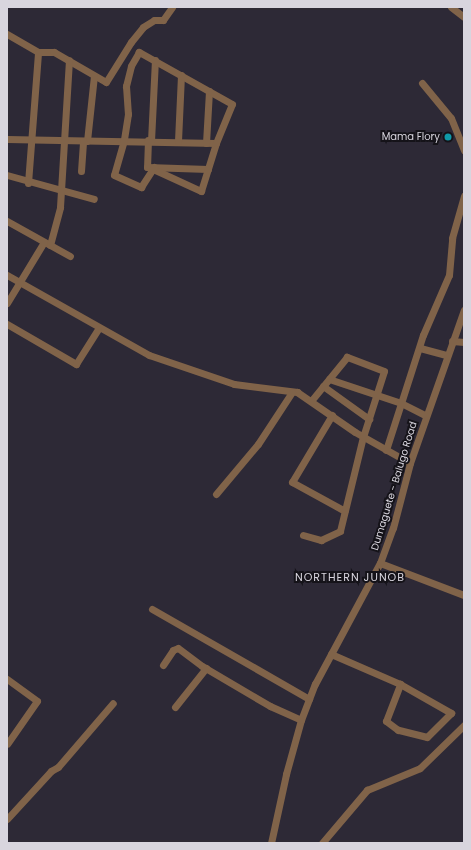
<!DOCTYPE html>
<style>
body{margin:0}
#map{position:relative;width:471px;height:850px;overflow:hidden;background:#2d2936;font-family:Poppins,sans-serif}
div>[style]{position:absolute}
.minor>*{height:7px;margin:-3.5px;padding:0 3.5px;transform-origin:3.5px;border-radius:3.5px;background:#806349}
.dots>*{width:11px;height:11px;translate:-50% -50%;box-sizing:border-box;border:2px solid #151319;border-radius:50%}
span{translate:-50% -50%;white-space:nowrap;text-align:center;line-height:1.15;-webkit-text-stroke:4px #151319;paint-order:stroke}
.poi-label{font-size:10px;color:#d8d5de}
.right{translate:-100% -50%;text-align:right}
.street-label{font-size:10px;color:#d8d5de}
.neighbourhood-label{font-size:11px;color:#d8d5de;letter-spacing:1px}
.frame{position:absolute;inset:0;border:8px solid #d8d5de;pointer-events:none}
</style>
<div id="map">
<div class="minor">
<div style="left:451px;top:7px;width:16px;rotate:38deg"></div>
<div style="left:7px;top:34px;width:36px;rotate:30deg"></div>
<div style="left:38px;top:52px;width:16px"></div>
<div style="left:54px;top:52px;width:60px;rotate:30deg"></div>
<div style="left:106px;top:82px;width:47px;rotate:-58deg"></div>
<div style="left:131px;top:42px;width:19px;rotate:-51deg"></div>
<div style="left:143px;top:27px;width:13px;rotate:-32deg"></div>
<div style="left:154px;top:20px;width:9px"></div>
<div style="left:163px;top:20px;width:16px;rotate:-55deg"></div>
<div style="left:422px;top:83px;width:45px;rotate:50.4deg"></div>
<div style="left:451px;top:118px;width:35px;rotate:68deg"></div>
<div style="left:7px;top:139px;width:209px;rotate:1.1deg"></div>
<div style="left:148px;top:140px;width:27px;rotate:92deg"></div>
<div style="left:147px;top:167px;width:61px;rotate:1.9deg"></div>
<div style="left:87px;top:141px;width:65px;rotate:-83.9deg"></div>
<div style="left:151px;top:141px;width:81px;rotate:-87.2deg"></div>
<div style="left:178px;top:141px;width:66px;rotate:-87.4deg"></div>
<div style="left:206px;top:143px;width:52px;rotate:-86.7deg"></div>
<div style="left:153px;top:169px;width:53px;rotate:24.6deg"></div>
<div style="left:201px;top:191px;width:50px;rotate:-72.6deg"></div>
<div style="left:216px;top:143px;width:42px;rotate:-67.7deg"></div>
<div style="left:232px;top:104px;width:107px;rotate:-150.8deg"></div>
<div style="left:139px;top:52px;width:16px;rotate:120deg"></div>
<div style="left:131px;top:66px;width:21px;rotate:104deg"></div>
<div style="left:126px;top:86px;width:28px;rotate:86deg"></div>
<div style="left:128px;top:114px;width:26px;rotate:99deg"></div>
<div style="left:124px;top:140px;width:36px;rotate:106deg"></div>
<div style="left:114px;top:175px;width:30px;rotate:24deg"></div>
<div style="left:141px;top:187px;width:24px;rotate:-57deg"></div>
<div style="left:81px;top:171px;width:30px;rotate:-86deg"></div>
<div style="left:7px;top:175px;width:90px;rotate:15.4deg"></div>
<div style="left:28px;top:183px;width:131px;rotate:-85.6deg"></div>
<div style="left:7px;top:221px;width:72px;rotate:29.1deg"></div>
<div style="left:50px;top:245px;width:39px;rotate:-75deg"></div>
<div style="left:60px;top:207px;width:147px;rotate:-86.5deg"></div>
<div style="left:7px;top:275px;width:163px;rotate:29.4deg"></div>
<div style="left:149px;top:355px;width:90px;rotate:18.8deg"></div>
<div style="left:234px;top:384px;width:64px;rotate:7.2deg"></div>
<div style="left:297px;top:392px;width:70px;rotate:34.6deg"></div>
<div style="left:355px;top:432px;width:63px;rotate:29.4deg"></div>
<div style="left:7px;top:303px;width:71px;rotate:-58.8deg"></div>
<div style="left:7px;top:324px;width:80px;rotate:30.1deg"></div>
<div style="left:76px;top:364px;width:41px;rotate:-57.8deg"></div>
<div style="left:452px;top:341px;width:12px;rotate:5deg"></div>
<div style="left:420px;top:348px;width:28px;rotate:15deg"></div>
<div style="left:329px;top:379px;width:76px;rotate:18.4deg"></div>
<div style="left:401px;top:403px;width:28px;rotate:27deg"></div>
<div style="left:323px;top:386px;width:57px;rotate:35.7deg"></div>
<div style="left:332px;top:415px;width:78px;rotate:120.8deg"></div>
<div style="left:292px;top:482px;width:60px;rotate:28.7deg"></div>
<div style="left:386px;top:450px;width:121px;rotate:-72.2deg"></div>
<div style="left:423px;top:335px;width:65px;rotate:-66.6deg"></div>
<div style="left:449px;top:275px;width:37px;rotate:-85deg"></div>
<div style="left:452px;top:238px;width:44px;rotate:-74.1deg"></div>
<div style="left:216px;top:494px;width:65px;rotate:-50deg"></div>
<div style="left:258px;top:444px;width:62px;rotate:-56.8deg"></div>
<div style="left:303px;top:535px;width:19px;rotate:16deg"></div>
<div style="left:321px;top:540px;width:21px;rotate:-25deg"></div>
<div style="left:340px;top:531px;width:97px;rotate:-76.3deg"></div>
<div style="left:363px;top:437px;width:69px;rotate:-72.3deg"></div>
<div style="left:384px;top:371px;width:40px;rotate:-159deg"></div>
<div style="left:347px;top:357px;width:57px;rotate:129.3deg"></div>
<div style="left:380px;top:563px;width:90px;rotate:20.9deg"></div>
<div style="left:152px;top:609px;width:181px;rotate:29.8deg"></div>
<div style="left:331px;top:654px;width:75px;rotate:23.5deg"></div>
<div style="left:400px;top:684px;width:59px;rotate:29.6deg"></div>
<div style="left:451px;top:713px;width:34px;rotate:135deg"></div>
<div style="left:427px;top:737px;width:30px;rotate:-166deg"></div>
<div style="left:398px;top:730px;width:15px;rotate:-143deg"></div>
<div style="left:386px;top:721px;width:40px;rotate:-69deg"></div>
<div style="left:163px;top:665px;width:18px;rotate:-56deg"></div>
<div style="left:173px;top:650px;width:5px;rotate:-22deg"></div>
<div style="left:178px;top:648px;width:30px;rotate:37deg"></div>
<div style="left:202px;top:666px;width:79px;rotate:30.5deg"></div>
<div style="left:270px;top:706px;width:34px;rotate:24deg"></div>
<div style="left:7px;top:679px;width:37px;rotate:36deg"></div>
<div style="left:37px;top:701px;width:52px;rotate:124.9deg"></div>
<div style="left:175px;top:707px;width:50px;rotate:-51.5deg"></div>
<div style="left:7px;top:819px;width:65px;rotate:-47.5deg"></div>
<div style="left:51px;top:771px;width:8px;rotate:-30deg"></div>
<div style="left:58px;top:767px;width:84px;rotate:-49.3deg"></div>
<div style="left:271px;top:843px;width:71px;rotate:-77.7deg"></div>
<div style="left:286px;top:774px;width:56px;rotate:-74.5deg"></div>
<div style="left:301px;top:720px;width:39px;rotate:-69deg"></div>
<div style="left:315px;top:684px;width:137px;rotate:-61.8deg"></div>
<div style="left:380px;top:563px;width:37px;rotate:-70deg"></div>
<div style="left:393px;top:528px;width:67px;rotate:-75.3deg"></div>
<div style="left:410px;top:463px;width:162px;rotate:-70.6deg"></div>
<div style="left:322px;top:843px;width:70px;rotate:-49.7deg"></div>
<div style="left:367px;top:790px;width:57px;rotate:-22.5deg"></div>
<div style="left:420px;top:768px;width:62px;rotate:-44.3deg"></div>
</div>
<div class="dots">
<div style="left:448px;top:137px;background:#0f9aa8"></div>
</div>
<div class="poi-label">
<span class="right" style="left:440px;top:137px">Mama Flory</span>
</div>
<div class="street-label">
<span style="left:394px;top:486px;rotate:-73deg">Dumaguete - Balugo Road</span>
</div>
<div class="neighbourhood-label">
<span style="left:350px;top:577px">NORTHERN JUNOB</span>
</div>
<div class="frame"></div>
</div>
